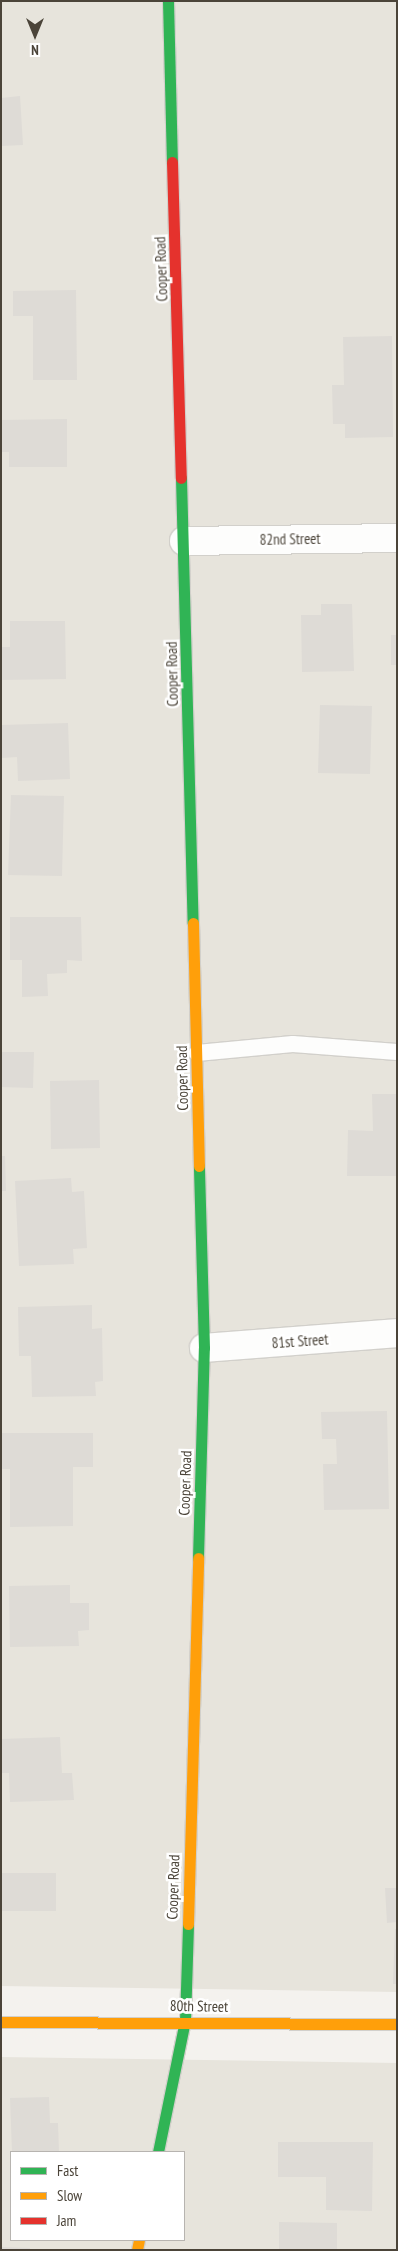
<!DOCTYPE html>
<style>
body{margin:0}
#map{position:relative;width:398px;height:2251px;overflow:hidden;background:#f4f2ee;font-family:"PT Sans Narrow",sans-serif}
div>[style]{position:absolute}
.residential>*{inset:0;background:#e7e4dc}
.building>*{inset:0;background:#dedbd6}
.roads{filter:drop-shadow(1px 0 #d2d0cb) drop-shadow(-1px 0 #d2d0cb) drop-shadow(0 1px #d2d0cb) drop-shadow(0 -1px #d2d0cb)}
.lane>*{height:16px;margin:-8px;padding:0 8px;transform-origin:8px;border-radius:8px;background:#fdfdfc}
.street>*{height:28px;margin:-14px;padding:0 14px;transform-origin:14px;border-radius:14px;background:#fdfdfc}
.fast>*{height:11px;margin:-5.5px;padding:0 5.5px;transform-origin:5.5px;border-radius:5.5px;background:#30b455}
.slow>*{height:11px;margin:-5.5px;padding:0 5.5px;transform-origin:5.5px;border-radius:5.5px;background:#ff9f0a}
.jam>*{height:11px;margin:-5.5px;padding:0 5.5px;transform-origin:5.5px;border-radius:5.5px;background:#e5322d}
span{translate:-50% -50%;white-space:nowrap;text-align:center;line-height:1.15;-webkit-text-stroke:5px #fff;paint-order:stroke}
.street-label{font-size:15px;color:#4b4439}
.frame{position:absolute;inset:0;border:2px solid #4b4439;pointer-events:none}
.legend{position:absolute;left:10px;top:2151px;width:175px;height:90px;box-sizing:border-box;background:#fff;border:1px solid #b7b4b0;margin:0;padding:6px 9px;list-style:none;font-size:15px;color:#4b4439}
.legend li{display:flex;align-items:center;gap:10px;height:25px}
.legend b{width:25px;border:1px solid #b7b4b0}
.north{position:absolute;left:10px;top:10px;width:50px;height:50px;-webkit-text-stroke:4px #fff;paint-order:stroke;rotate:180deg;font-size:14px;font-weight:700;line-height:20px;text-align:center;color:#4b4439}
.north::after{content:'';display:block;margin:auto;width:18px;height:22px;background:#4b4439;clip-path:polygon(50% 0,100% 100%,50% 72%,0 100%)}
</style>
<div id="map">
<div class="residential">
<div style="clip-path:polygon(1px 1px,397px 1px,397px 1992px,1px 1986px)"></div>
<div style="clip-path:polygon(evenodd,1px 2057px,397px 2063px,397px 2250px,1px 2250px,1px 2057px,11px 2152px,184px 2152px,184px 2240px,11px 2240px,11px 2152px)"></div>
</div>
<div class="building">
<div style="clip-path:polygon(20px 96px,23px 145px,1px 146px,1px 98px)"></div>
<div style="clip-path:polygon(76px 290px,77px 380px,33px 380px,33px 316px,13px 316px,13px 291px)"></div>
<div style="clip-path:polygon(392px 336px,393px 437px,345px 438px,345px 424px,333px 424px,332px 385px,344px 385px,343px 337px)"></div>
<div style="clip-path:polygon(67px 419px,67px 467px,9px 467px,9px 452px,1px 452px,1px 420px)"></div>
<div style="clip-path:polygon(321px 604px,352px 604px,354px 671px,302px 672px,301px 615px,321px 615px)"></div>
<div style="clip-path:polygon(10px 621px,65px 621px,66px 679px,1px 680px,1px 647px,10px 647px)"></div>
<div style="clip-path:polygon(391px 635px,397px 635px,397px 665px,391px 665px)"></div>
<div style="clip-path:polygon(320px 705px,372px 706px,370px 774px,318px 773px)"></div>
<div style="clip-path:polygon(68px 723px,70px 779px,18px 781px,17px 757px,2px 758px,1px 725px)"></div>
<div style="clip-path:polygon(11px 795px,64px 796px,62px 876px,8px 875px)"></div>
<div style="clip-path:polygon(10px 917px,81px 917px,82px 961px,67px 960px,67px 973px,47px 974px,48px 996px,22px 997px,22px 960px,10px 960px)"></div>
<div style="clip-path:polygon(1px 1052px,34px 1052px,33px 1088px,1px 1087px)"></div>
<div style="clip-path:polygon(99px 1080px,100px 1148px,51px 1149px,50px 1081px)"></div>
<div style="clip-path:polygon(372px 1094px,397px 1094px,397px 1176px,347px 1176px,348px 1130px,373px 1131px)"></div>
<div style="clip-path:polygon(1px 1156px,5px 1156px,6px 1191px,1px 1191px)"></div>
<div style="clip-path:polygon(71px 1178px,72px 1192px,84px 1191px,87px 1248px,73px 1249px,74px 1264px,19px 1266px,15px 1181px)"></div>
<div style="clip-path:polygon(92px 1305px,92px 1329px,102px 1328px,103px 1381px,95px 1382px,96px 1396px,32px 1397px,31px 1356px,19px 1356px,18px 1307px)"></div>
<div style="clip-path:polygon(387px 1411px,389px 1509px,324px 1510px,323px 1464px,337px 1464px,336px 1439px,322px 1439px,321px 1412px)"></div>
<div style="clip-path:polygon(1px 1433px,93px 1433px,93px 1467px,73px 1467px,73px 1526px,10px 1527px,10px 1469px,1px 1469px)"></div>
<div style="clip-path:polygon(70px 1585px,70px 1603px,89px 1603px,89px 1630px,78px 1631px,79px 1646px,10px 1647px,9px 1586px)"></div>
<div style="clip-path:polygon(60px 1737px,62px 1773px,72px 1773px,74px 1800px,10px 1802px,9px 1773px,1px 1773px,1px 1739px)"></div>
<div style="clip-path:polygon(1px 1873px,56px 1873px,56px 1911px,1px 1911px)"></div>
<div style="clip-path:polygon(385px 1888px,397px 1888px,397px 1922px,387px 1923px)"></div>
<div style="clip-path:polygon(395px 1929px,397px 1929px,397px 1984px,393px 1984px)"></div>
<div style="clip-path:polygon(49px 2097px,50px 2123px,58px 2123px,59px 2152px,12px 2152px,10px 2098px)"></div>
<div style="clip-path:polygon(278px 2142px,373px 2142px,372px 2211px,326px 2210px,326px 2177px,278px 2177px)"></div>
<div style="clip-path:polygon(279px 2222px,337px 2223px,337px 2250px,279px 2250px)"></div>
<div style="clip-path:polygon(1px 2247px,30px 2248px,30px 2250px,1px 2250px)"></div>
</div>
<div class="roads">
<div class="lane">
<div style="left:197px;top:1053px;width:96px;rotate:-5.4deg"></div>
<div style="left:293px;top:1044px;width:104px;rotate:4.4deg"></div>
</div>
<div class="street">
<div style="left:184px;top:541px;width:213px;rotate:-0.8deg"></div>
<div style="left:204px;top:1348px;width:194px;rotate:-4.4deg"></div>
</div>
<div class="fast">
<div style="left:168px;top:1px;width:161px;rotate:88.6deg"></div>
<div style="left:181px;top:478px;width:445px;rotate:88.5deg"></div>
<div style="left:198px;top:1558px;width:210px;rotate:-88.4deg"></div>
<div style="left:204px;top:1348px;width:182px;rotate:-91.6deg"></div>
<div style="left:158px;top:2152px;width:134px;rotate:-78.4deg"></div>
<div style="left:185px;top:2021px;width:97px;rotate:-88.2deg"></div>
</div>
<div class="slow">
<div style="left:193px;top:923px;width:243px;rotate:88.6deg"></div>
<div style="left:188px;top:1924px;width:366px;rotate:-88.4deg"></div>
<div style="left:1px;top:2022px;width:396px;rotate:0.3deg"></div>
<div style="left:137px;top:2250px;width:10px;rotate:-79deg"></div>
</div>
<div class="jam">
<div style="left:172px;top:162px;width:316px;rotate:88.4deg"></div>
</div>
</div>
<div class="street-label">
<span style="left:161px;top:269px;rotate:-92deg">Cooper Road</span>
<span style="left:290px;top:539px;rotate:-1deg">82nd Street</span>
<span style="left:172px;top:674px;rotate:-91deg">Cooper Road</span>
<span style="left:182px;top:1078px;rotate:-91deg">Cooper Road</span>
<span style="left:300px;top:1341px;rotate:-4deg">81st Street</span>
<span style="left:185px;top:1483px;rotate:-88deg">Cooper Road</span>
<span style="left:173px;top:1887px;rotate:-88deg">Cooper Road</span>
<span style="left:199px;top:2006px;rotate:1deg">80th Street</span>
</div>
<div class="frame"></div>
<ul class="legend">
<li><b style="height:6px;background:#30b455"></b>Fast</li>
<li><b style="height:6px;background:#ff9f0a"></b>Slow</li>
<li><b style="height:6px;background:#e5322d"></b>Jam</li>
</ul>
<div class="north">N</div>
</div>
